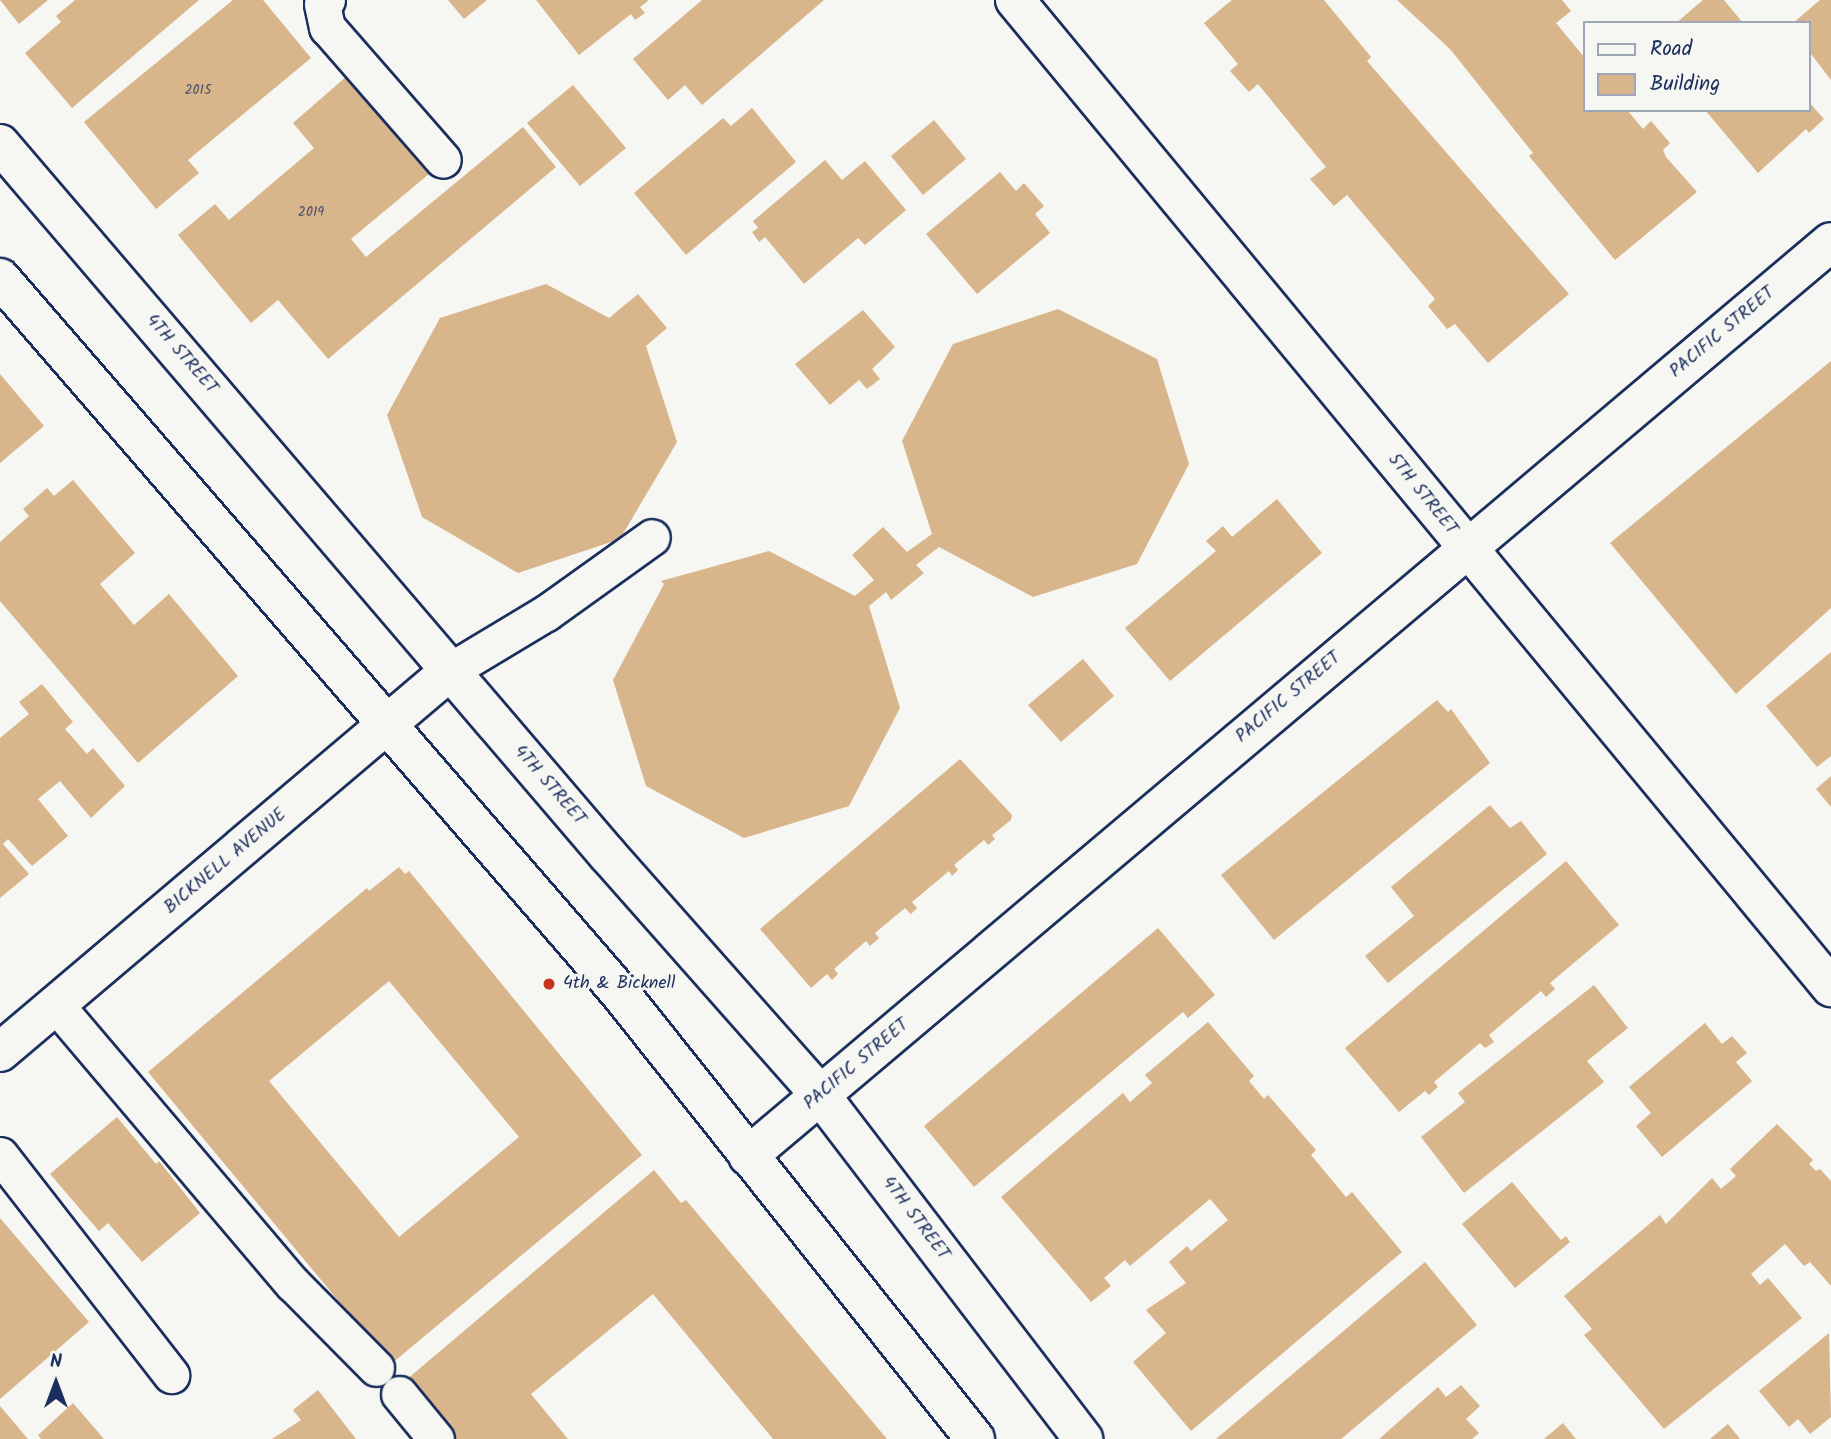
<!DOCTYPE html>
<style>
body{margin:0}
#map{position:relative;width:1831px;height:1439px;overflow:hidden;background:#f6f6f2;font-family:Kalam,sans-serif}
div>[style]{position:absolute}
.building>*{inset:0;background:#d8b58a}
.roads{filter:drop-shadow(2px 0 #1b2f5e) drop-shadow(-2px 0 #1b2f5e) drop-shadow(0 2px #1b2f5e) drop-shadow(0 -2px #1b2f5e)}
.service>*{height:35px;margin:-17.5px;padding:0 17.5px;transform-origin:17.5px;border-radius:17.5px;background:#f6f6f2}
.minor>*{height:38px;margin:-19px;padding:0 19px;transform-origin:19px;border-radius:19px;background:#f6f6f2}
.tertiary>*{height:38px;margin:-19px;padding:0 19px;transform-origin:19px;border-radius:19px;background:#f6f6f2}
.dots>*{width:19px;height:19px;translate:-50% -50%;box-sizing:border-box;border:4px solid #f6f6f2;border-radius:50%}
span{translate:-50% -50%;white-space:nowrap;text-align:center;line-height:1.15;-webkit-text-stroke:6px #f6f6f2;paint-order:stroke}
.number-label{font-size:14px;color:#4a5069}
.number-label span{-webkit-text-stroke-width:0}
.street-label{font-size:18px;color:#1b2f5e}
.poi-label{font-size:18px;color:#1b2f5e}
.left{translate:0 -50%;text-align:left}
.legend{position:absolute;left:1583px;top:21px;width:228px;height:91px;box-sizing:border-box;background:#f6f6f2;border:2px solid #9ea6b7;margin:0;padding:9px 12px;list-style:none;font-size:21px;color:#1b2f5e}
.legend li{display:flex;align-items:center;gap:14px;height:35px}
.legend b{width:35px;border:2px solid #9ea6b7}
.north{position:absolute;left:21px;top:1348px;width:70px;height:70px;-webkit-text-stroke:5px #f6f6f2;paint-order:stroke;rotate:0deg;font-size:19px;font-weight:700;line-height:28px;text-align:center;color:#1b2f5e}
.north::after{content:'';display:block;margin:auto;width:24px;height:32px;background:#1b2f5e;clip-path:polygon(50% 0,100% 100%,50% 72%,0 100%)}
</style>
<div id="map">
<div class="building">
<div style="clip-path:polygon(0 0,48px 0,19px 24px)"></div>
<div style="clip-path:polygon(75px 0,199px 0,72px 108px,25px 53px,61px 22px,56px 16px)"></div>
<div style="clip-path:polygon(233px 0,263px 0,311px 58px,188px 160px,199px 173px,156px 209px,84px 122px)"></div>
<div style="clip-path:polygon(448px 0,487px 0,464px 19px)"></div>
<div style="clip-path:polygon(536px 0,649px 0,640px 7px,645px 13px,635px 20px,631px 14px,579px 55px)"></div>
<div style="clip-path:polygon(702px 0,824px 0,702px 105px,685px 85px,668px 100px,633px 59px)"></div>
<div style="clip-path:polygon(1232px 0,1324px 0,1371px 57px,1367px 61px,1569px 294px,1488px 363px,1455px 324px,1447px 329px,1428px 306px,1435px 299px,1347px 195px,1334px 206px,1310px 179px,1326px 167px,1258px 84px,1249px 92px,1230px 71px,1238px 64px,1204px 23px)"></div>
<div style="clip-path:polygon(1397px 0,1562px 0,1571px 11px,1556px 23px,1584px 57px,1584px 110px,1627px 110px,1643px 129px,1651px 121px,1670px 143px,1663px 150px,1666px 157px,1697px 192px,1615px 260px,1529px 156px,1533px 153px,1450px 49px)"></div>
<div style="clip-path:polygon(1703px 0,1724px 0,1743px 23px,1676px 23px)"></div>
<div style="clip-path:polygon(1820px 0,1831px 0,1831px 80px,1808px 50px,1808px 23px,1793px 23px)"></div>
<div style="clip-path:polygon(347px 76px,429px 174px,351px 239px,366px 257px,523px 127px,556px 167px,328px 359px,278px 300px,251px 323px,178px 235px,215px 204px,229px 220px,314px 148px,293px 123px)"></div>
<div style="clip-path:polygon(573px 85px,626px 148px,580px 186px,527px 123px)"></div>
<div style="clip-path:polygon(1808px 101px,1824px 119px,1809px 133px,1806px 129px,1758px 173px,1705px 110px,1808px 110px)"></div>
<div style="clip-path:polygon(752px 108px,796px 162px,686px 255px,634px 193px,723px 118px,731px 126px)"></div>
<div style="clip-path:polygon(934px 120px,966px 159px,923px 195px,891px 156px)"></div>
<div style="clip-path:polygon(825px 160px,842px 180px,865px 161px,906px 210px,865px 245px,858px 238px,804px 284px,765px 237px,759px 242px,752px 232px,758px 228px,753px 221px)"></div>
<div style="clip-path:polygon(1000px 172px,1016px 191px,1024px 183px,1044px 206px,1035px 214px,1050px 233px,977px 294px,926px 234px)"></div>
<div style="clip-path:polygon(546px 284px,609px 318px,638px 294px,667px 328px,646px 346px,677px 442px,620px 539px,518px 573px,422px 517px,387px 415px,440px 318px)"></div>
<div style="clip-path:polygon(1058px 309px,1157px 359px,1189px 464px,1137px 564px,1033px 597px,939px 547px,916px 565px,924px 573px,891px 600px,886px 592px,869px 606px,900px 708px,849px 806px,744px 838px,646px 786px,613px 680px,664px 584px,661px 581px,769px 551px,855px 596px,874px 580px,852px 555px,883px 527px,907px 552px,932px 534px,902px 441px,953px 344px)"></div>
<div style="clip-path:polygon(863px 310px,895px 347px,872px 369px,880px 379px,867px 389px,859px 380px,830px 405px,795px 364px)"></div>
<div style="clip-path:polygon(1831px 361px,1831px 608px,1736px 694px,1610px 543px)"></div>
<div style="clip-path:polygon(0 374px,44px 426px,0 463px)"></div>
<div style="clip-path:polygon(73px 480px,135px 553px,100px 584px,134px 625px,169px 594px,238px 676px,138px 763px,0 601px,0 542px,29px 516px,23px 509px,47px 488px,54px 496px)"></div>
<div style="clip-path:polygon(1277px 499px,1322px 553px,1170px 681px,1125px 628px,1216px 551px,1206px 541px,1223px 526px,1232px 537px)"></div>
<div style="clip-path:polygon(1831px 652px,1831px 756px,1817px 767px,1766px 706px)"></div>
<div style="clip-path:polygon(1083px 659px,1114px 696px,1061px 742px,1028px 705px)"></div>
<div style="clip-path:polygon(42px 684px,73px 722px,65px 729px,87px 754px,93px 748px,125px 786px,91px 818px,60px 781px,38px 799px,68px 836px,32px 866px,8px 839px,3px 844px,29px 874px,0 898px,0 738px,29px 714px,19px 702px)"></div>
<div style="clip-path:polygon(1437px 700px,1448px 712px,1451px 709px,1490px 763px,1274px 940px,1221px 875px)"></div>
<div style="clip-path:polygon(960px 759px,1012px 815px,1011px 820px,992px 835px,995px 839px,988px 845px,984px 840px,954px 865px,958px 870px,952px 876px,949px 871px,912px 902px,917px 908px,911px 914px,905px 908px,875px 933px,879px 938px,870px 946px,866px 941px,834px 969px,838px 974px,832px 980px,827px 974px,811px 988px,760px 929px)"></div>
<div style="clip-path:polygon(1831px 776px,1831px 807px,1816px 789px)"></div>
<div style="clip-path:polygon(1490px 805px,1510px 828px,1521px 821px,1547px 854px,1388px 983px,1365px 956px,1414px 916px,1391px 887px)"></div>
<div style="clip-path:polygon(1566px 861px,1619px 925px,1550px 983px,1555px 989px,1546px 997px,1541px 991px,1489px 1035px,1494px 1042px,1485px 1048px,1480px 1043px,1434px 1082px,1438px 1087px,1429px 1095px,1425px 1091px,1399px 1112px,1345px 1048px)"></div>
<div style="clip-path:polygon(evenodd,399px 867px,405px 874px,409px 871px,642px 1155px,391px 1364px,148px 1072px,367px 888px,369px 891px,399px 867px,389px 981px,519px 1137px,399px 1237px,269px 1081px,389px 981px)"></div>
<div style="clip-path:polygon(1158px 928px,1215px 995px,1188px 1018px,1183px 1012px,974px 1187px,924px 1126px)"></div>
<div style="clip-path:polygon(1594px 985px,1628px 1028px,1587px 1061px,1604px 1082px,1464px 1193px,1421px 1137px,1465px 1102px,1458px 1093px)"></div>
<div style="clip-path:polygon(1208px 1022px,1254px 1076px,1249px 1081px,1264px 1099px,1268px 1095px,1316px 1150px,1311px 1155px,1346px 1197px,1352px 1192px,1402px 1252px,1191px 1431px,1133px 1362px,1166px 1333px,1146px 1310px,1186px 1283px,1169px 1262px,1187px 1246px,1191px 1251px,1228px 1220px,1210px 1199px,1130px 1266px,1125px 1260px,1104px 1278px,1111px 1286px,1091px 1302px,1001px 1197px,1123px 1093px,1130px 1102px,1152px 1083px,1145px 1075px)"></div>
<div style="clip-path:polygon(1705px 1023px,1722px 1044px,1732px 1036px,1747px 1053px,1736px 1062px,1752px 1081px,1662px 1157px,1636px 1126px,1651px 1113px,1629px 1087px)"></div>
<div style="clip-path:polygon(117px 1117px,156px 1164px,159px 1161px,200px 1213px,142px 1262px,108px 1223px,99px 1231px,50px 1174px)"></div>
<div style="clip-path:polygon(1777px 1124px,1813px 1160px,1809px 1164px,1816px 1171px,1820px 1169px,1831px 1181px,1831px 1286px,1810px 1262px,1804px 1266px,1785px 1244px,1751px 1274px,1760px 1285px,1768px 1278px,1802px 1318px,1664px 1429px,1584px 1335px,1592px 1329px,1564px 1296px,1660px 1215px,1666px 1224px,1712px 1178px,1721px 1189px,1736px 1176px,1730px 1169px)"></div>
<div style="clip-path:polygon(654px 1170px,681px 1203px,686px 1200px,887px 1439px,773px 1439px,653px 1294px,531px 1394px,568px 1439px,456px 1439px,406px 1380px)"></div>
<div style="clip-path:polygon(1512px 1182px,1561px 1240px,1566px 1236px,1570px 1242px,1515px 1288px,1462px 1224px)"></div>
<div style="clip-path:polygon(0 1218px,89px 1322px,0 1399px)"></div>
<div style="clip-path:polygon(1425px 1262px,1477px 1325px,1341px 1439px,1216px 1439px)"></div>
<div style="clip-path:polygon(1829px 1333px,1831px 1417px,1810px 1434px,1798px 1419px,1789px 1427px,1759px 1391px)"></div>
<div style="clip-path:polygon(1461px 1385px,1480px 1406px,1466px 1419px,1479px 1433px,1472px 1439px,1379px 1439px,1438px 1387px,1446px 1397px)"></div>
<div style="clip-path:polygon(318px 1390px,356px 1439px,272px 1439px,301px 1420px,293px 1410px)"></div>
<div style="clip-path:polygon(73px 1403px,104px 1439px,41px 1439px,38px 1435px)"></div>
<div style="clip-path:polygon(0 1406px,28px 1439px,0 1439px)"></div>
<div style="clip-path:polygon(1563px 1423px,1576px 1439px,1544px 1439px)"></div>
<div style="clip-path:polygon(1728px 1424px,1740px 1439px,1710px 1439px)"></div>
</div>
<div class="roads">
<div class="service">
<div style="left:327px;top:0;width:6px;rotate:141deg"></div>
<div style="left:322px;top:4px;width:24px;rotate:78deg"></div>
<div style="left:327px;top:27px;width:176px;rotate:48.9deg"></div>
<div style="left:451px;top:670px;width:111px;rotate:-31deg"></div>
<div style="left:546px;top:613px;width:130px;rotate:-35.6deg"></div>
<div style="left:56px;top:1005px;width:366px;rotate:49.7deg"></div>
<div style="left:293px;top:1284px;width:118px;rotate:45.3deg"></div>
<div style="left:0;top:1155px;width:279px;rotate:52.1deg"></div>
<div style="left:399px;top:1394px;width:58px;rotate:50.6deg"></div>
</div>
<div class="minor">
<div style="left:1015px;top:0;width:1281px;rotate:50.42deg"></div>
<div style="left:0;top:1052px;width:591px;rotate:-40.26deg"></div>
<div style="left:748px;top:1156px;width:1417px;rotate:-40.16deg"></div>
</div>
<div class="tertiary">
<div style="left:0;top:144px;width:936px;rotate:49.47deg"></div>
<div style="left:608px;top:855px;width:322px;rotate:48.5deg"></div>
<div style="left:821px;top:1096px;width:432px;rotate:52.6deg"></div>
<div style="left:0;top:278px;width:946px;rotate:49.07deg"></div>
<div style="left:620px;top:993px;width:570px;rotate:51.48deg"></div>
</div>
</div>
<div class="dots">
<div style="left:549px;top:984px;background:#c8321e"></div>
</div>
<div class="number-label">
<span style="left:198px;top:90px">2015</span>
<span style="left:311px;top:212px">2019</span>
</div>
<div class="street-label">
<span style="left:1723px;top:333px;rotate:-40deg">PACIFIC STREET</span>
<span style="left:181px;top:355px;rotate:49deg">4TH STREET</span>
<span style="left:1422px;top:495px;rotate:51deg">5TH STREET</span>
<span style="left:1289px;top:698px;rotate:-40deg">PACIFIC STREET</span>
<span style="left:549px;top:786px;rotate:49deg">4TH STREET</span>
<span style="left:226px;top:862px;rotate:-40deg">BICKNELL AVENUE</span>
<span style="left:857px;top:1065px;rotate:-40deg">PACIFIC STREET</span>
<span style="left:915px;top:1219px;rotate:53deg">4TH STREET</span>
</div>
<div class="poi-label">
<span class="left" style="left:563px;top:984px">4th &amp; Bicknell</span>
</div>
<ul class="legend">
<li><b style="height:9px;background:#f6f6f2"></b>Road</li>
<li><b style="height:19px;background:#d8b58a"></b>Building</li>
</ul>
<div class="north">N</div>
</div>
